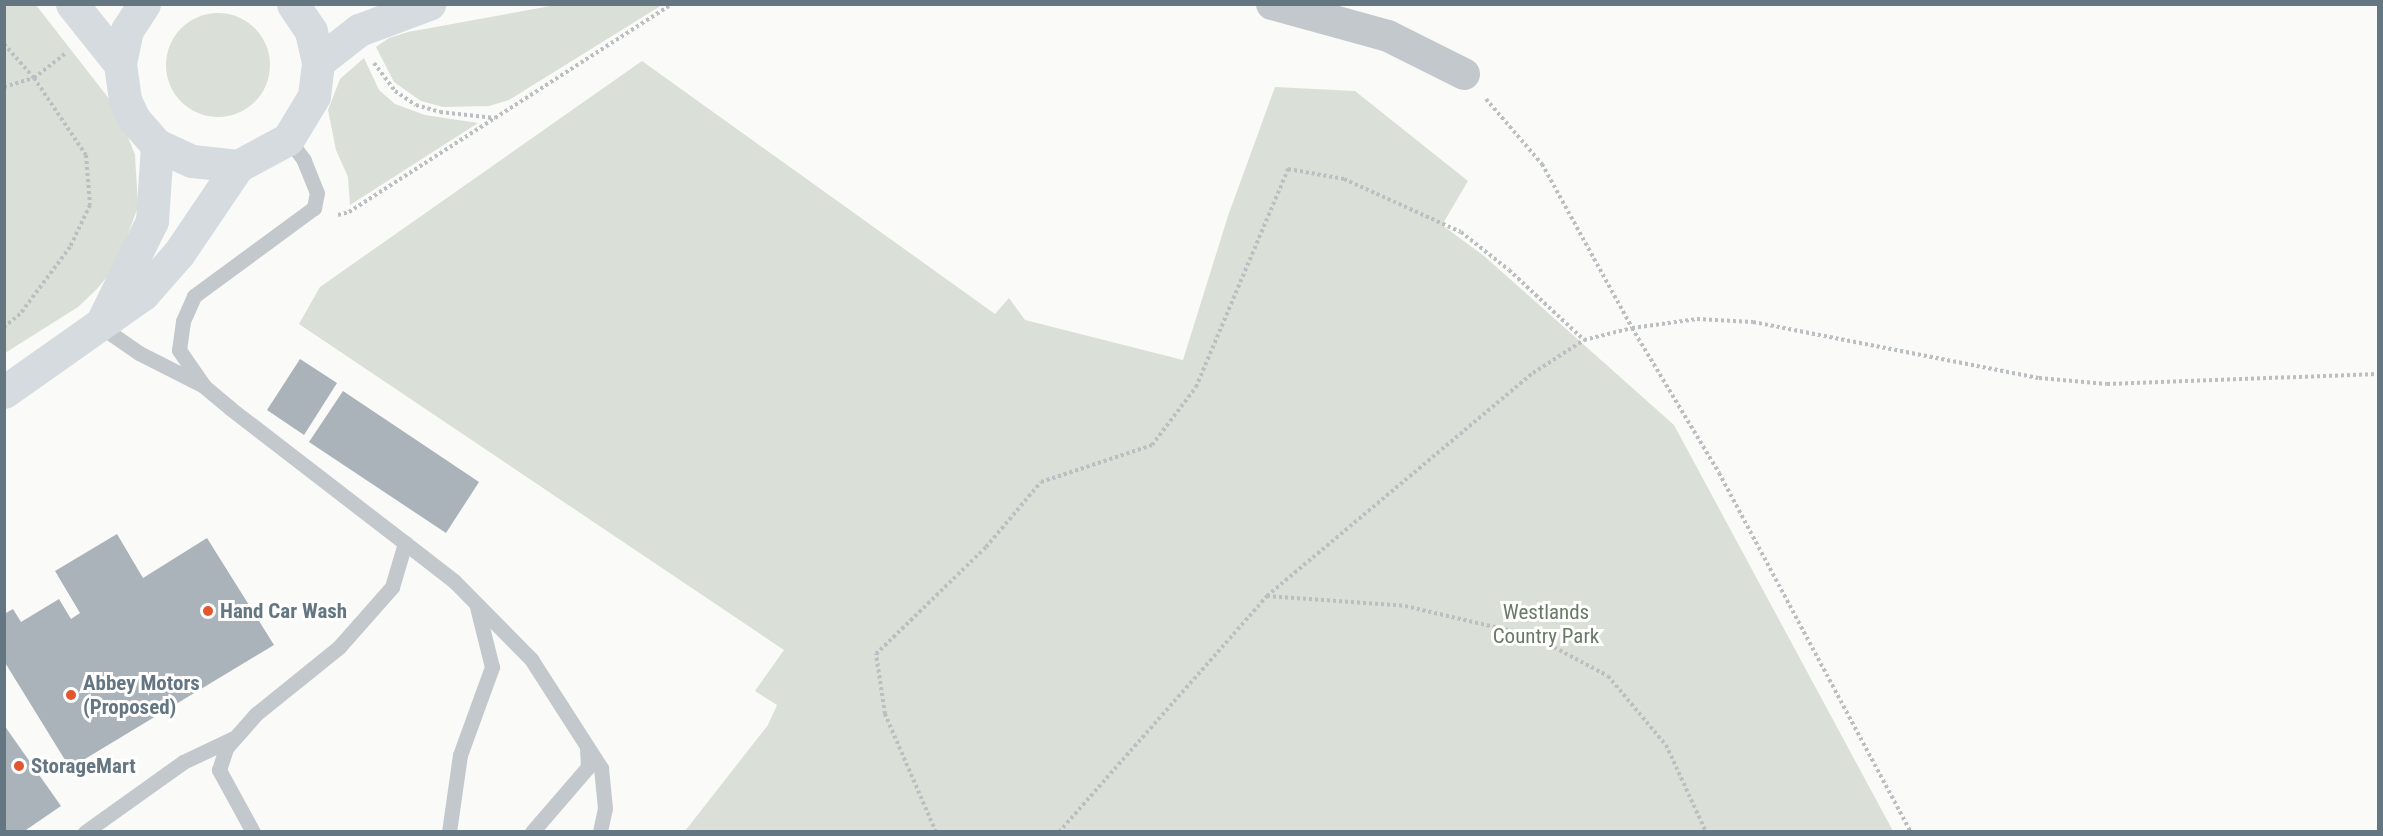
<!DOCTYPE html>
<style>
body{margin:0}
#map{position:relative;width:2383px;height:836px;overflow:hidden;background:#fafaf8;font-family:"Roboto Condensed",sans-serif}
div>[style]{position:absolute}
.green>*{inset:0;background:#dadfd7}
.round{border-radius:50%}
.building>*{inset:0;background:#aab3b9}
.path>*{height:4px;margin-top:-2px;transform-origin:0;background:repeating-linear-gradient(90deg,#bbbfc2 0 3px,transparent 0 6px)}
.lane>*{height:15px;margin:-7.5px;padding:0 7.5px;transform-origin:7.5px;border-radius:7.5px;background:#c3c8cc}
.street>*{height:32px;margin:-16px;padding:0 16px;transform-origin:16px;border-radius:16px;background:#c3c8cc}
.secondary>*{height:33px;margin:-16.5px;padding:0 16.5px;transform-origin:16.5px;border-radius:16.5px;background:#d6dbdf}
.dots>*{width:16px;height:16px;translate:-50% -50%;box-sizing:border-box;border:3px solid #fff;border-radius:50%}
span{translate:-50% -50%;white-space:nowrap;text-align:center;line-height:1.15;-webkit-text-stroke:6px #fff;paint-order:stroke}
.poi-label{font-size:21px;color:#657683;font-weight:700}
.left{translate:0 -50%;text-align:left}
.park-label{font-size:21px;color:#687a64}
.frame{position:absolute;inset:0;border:6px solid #657683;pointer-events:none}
</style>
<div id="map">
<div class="green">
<div style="clip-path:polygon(5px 5px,36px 5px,117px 109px,135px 155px,138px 207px,116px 266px,97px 289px,78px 307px,5px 353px)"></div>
<div style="clip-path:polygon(556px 5px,662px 5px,509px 100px,489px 106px,443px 107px,421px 101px,394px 82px,376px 47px,389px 38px,408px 32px)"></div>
<div class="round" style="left:166px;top:13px;width:104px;height:104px"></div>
<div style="clip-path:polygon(364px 58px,379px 90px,395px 104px,425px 115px,478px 123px,350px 205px,348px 177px,336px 150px,328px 110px,340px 79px)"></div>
<div style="clip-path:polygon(642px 61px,995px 314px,1009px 298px,1025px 320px,1183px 360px,1228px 216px,1275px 87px,1355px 91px,1468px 181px,1442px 225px,1484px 256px,1674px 425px,1893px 831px,685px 831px,768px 725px,777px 705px,755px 691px,784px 650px,299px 324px,320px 287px)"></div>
</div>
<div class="building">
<div style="clip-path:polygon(300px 359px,337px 383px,304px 435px,267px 410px)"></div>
<div style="clip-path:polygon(343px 391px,479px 482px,446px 533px,309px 442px)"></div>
<div style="clip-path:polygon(117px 534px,143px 578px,207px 538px,274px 645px,70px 768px,4px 661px,4px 614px,13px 609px,21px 622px,59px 599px,71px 619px,80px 613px,55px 571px)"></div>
<div style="clip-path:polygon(4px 725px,61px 806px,23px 832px,4px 832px)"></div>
</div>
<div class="path">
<div style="left:4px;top:44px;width:45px;rotate:48.6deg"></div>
<div style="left:34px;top:78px;width:93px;rotate:56deg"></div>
<div style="left:86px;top:155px;width:50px;rotate:85.4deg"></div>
<div style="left:90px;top:205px;width:47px;rotate:115.5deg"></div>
<div style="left:70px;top:247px;width:84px;rotate:126.7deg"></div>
<div style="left:20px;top:314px;width:21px;rotate:141deg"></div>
<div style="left:374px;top:63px;width:35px;rotate:53deg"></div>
<div style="left:395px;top:91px;width:25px;rotate:34deg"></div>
<div style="left:416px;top:105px;width:25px;rotate:16deg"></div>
<div style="left:440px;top:112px;width:55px;rotate:6.2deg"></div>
<div style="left:495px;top:118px;width:211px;rotate:-32.8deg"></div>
<div style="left:4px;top:87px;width:31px;rotate:-17deg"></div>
<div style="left:34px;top:78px;width:41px;rotate:-38deg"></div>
<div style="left:1486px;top:99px;width:86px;rotate:49.3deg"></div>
<div style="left:1542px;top:164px;width:187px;rotate:61.2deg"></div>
<div style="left:1632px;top:328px;width:169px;rotate:59deg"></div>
<div style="left:1719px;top:473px;width:407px;rotate:61.9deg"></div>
<div style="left:338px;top:215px;width:11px;rotate:-15deg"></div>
<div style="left:349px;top:212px;width:174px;rotate:-32.8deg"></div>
<div style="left:1267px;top:596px;width:347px;rotate:-40deg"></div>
<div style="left:1533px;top:373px;width:61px;rotate:-32.9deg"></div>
<div style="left:1584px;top:340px;width:49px;rotate:-14deg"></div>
<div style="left:1632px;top:328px;width:66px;rotate:-7.9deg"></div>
<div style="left:1697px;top:319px;width:56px;rotate:3.1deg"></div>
<div style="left:1753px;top:322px;width:291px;rotate:11.1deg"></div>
<div style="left:2039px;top:378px;width:68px;rotate:5deg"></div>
<div style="left:2107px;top:384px;width:271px;rotate:-2.1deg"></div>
<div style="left:936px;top:832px;width:129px;rotate:-113.4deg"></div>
<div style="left:885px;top:714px;width:61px;rotate:-98.5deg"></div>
<div style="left:876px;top:654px;width:153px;rotate:-44.2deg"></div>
<div style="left:986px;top:547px;width:85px;rotate:-49.8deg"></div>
<div style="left:1041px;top:482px;width:117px;rotate:-18.4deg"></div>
<div style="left:1152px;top:445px;width:73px;rotate:-52.8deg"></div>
<div style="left:1196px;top:387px;width:237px;rotate:-67.1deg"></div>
<div style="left:1288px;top:169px;width:57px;rotate:10.1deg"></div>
<div style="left:1344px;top:179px;width:128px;rotate:24.4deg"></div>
<div style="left:1461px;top:232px;width:61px;rotate:38.4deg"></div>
<div style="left:1509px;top:270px;width:103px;rotate:43deg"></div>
<div style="left:1059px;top:832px;width:315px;rotate:-48.6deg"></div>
<div style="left:1267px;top:596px;width:138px;rotate:4.1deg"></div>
<div style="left:1405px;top:606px;width:131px;rotate:13.2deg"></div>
<div style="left:1533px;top:636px;width:85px;rotate:28.1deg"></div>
<div style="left:1608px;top:676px;width:90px;rotate:50deg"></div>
<div style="left:1666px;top:745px;width:96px;rotate:65.3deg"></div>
</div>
<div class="lane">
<div style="left:100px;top:326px;width:47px;rotate:34.7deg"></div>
<div style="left:139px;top:353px;width:73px;rotate:26.9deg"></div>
<div style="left:405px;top:543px;width:62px;rotate:37.8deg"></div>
<div style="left:454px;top:581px;width:110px;rotate:45.4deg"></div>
<div style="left:531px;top:659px;width:130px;rotate:57.3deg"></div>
<div style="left:601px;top:768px;width:40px;rotate:84.3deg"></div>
<div style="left:605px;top:808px;width:25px;rotate:102deg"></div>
<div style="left:85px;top:832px;width:120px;rotate:-35.5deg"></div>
<div style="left:183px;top:762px;width:56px;rotate:-25.2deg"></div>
<div style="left:253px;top:832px;width:71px;rotate:-118.7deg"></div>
<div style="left:219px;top:770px;width:23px;rotate:-72deg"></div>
<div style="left:226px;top:748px;width:45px;rotate:-48.6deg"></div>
<div style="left:256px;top:714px;width:107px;rotate:-38.9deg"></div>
<div style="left:339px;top:647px;width:80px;rotate:-48.5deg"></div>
<div style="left:392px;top:587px;width:46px;rotate:-73.5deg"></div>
<div style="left:405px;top:543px;width:221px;rotate:-142.4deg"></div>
<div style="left:230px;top:408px;width:34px;rotate:-140deg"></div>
<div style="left:204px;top:386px;width:44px;rotate:-124.8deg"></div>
<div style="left:179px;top:350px;width:29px;rotate:-82deg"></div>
<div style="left:183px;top:321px;width:27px;rotate:-66deg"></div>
<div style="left:194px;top:296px;width:149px;rotate:-36.3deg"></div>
<div style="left:314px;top:208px;width:15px;rotate:-79deg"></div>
<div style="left:317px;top:193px;width:35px;rotate:-112deg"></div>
<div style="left:304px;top:160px;width:26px;rotate:-127deg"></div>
<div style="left:449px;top:832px;width:78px;rotate:-81.9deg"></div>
<div style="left:460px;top:755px;width:94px;rotate:-70deg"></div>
<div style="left:492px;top:667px;width:62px;rotate:-104deg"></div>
<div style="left:532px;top:832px;width:86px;rotate:-49.3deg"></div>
<div style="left:588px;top:767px;width:21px;rotate:-93deg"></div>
</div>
<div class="street">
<div style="left:1272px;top:4px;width:120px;rotate:15.4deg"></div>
<div style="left:1388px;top:36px;width:85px;rotate:26.6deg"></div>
</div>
<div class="secondary">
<div style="left:72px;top:4px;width:77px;rotate:51.3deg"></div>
<div style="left:144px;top:4px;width:31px;rotate:123deg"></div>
<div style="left:127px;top:30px;width:35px;rotate:102deg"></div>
<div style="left:120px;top:64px;width:36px;rotate:82deg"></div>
<div style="left:125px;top:100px;width:21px;rotate:65deg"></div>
<div style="left:134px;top:119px;width:35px;rotate:49deg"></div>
<div style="left:157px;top:145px;width:38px;rotate:25deg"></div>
<div style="left:192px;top:161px;width:46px;rotate:6.2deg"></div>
<div style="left:238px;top:166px;width:57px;rotate:-28.4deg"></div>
<div style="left:288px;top:139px;width:50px;rotate:-58.8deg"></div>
<div style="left:314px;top:96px;width:34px;rotate:-83deg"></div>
<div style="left:318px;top:62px;width:32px;rotate:-103deg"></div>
<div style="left:311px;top:31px;width:32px;rotate:-124deg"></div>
<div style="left:318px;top:62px;width:52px;rotate:-38deg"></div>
<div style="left:359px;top:30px;width:75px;rotate:-20.4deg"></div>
<div style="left:102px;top:322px;width:113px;rotate:-63.7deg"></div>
<div style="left:152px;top:221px;width:76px;rotate:-86.2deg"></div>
<div style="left:4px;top:392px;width:170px;rotate:-35.2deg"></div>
<div style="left:143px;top:294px;width:55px;rotate:-48.7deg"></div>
<div style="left:179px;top:253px;width:105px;rotate:-55.9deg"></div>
</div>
<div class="dots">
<div style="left:208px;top:611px;background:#e4572e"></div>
<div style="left:71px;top:695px;background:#e4572e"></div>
<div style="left:19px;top:766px;background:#e4572e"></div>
</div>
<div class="poi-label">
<span class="left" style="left:220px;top:611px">Hand Car Wash</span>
<span class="left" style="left:83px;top:695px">Abbey Motors<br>(Proposed)</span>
<span class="left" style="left:31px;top:766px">StorageMart</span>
</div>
<div class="park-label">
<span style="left:1546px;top:624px">Westlands<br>Country Park</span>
</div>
<div class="frame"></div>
</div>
